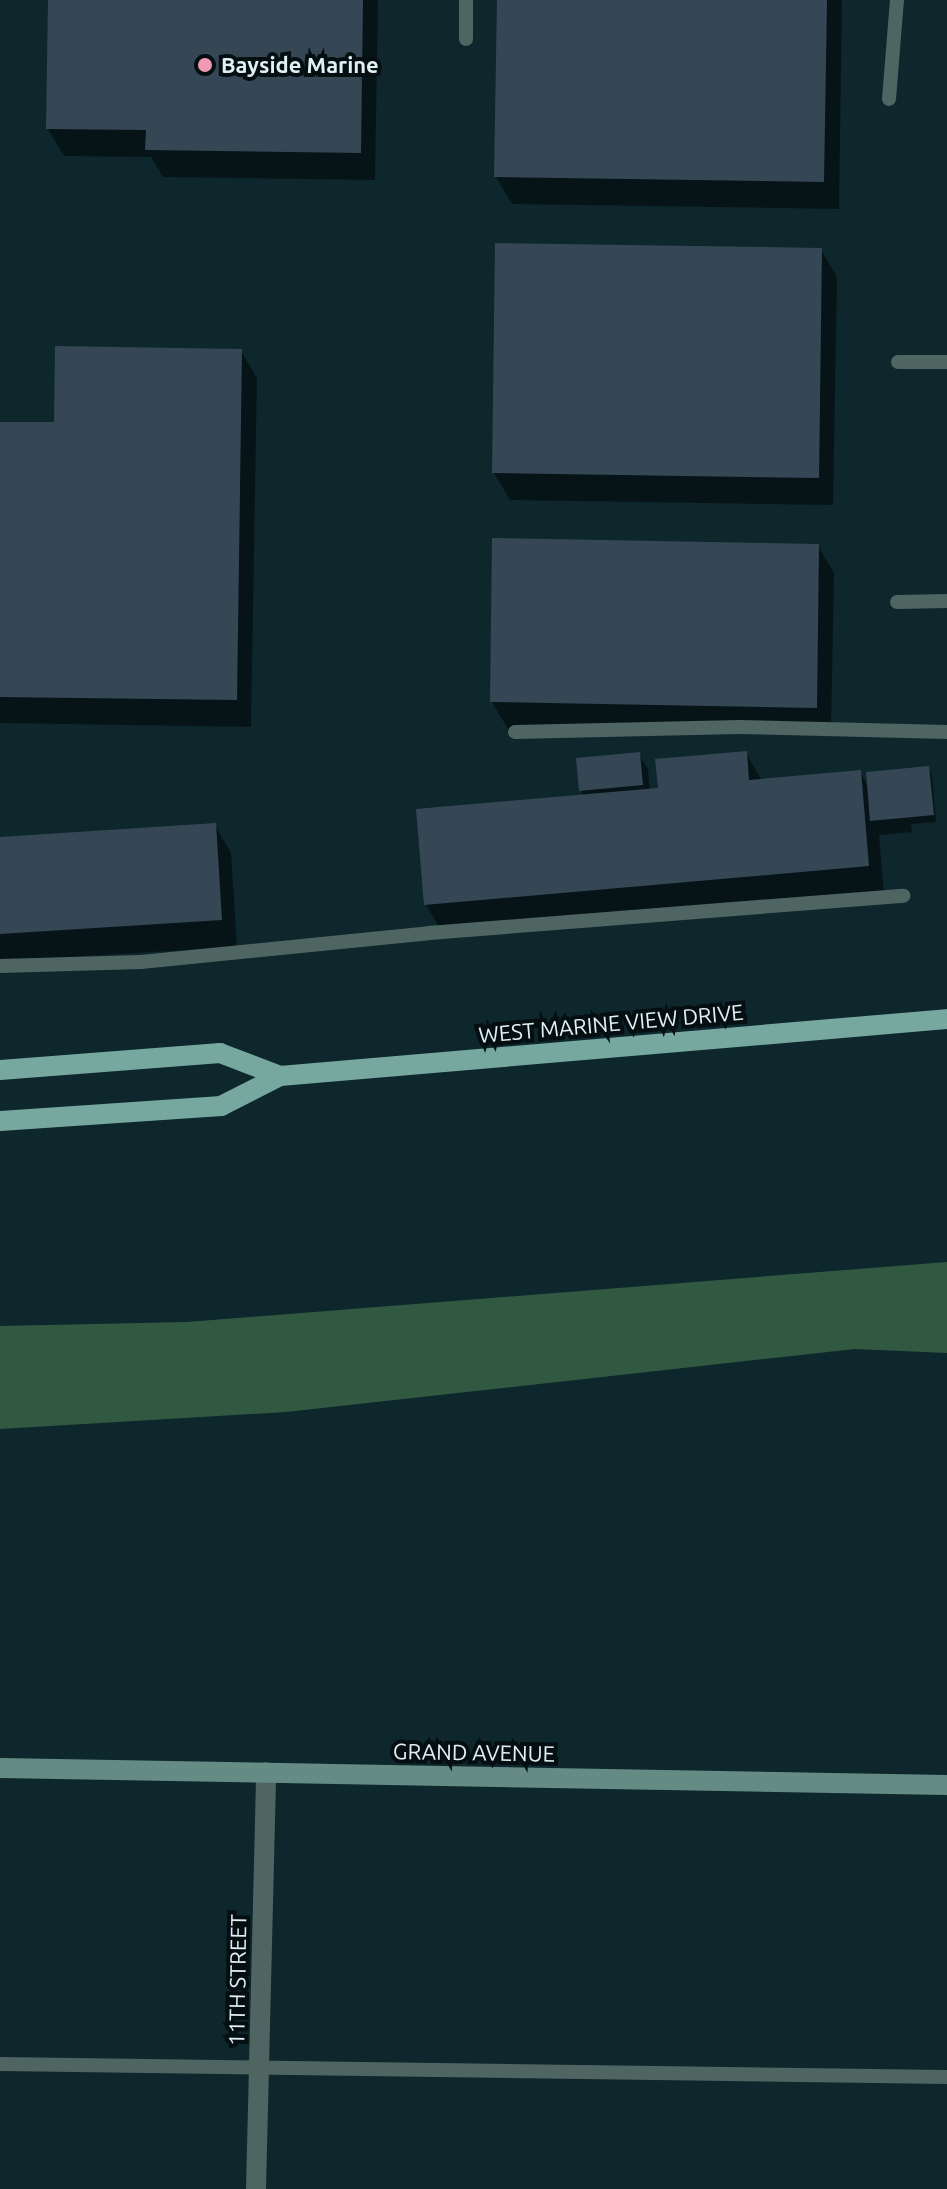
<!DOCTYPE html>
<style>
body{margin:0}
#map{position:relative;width:947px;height:2189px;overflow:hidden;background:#0d272d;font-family:Ubuntu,sans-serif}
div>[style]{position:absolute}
.forest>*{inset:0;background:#315941}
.shadow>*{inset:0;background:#0007}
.building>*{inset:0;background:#354755}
.lane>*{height:14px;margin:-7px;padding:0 7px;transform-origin:7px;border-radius:7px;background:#4e6562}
.street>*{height:20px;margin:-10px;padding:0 10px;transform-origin:10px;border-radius:10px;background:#4e6562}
.secondary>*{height:20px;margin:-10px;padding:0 10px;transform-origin:10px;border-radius:10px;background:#658b85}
.primary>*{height:20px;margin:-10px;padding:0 10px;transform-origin:10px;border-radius:10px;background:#77a8a0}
.dots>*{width:22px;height:22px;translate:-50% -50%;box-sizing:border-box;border:4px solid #050e11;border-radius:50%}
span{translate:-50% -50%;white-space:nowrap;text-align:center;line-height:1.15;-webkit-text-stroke:8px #050e11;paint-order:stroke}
.poi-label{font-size:22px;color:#e1f0f4;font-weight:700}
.left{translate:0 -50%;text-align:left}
.street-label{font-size:22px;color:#e1f0f4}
</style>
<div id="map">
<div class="forest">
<div style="clip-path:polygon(947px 1262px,947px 1353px,855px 1349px,286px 1412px,0 1429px,0 1326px,187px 1322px)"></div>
</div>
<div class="shadow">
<div style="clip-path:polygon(50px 0,378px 0,375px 180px,163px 177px,151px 157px,64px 156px,48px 129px)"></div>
<div style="clip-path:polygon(499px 0,842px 0,839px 209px,512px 204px,496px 177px)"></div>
<div style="clip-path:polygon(821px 250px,837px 277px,833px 505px,510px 500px,494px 473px)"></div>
<div style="clip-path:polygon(241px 351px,257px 378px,251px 727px,0 723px,0 424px,56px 424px)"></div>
<div style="clip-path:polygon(818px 546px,834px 573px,831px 734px,508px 729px,492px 702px)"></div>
<div style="clip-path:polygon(746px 753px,762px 781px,860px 772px,869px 788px,928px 769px,932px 775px,936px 822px,911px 824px,912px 832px,879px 835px,884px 893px,442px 932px,426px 905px,584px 797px,581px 790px,639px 755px,648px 769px,650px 791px,660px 790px)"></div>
<div style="clip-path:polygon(215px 825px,231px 853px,237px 947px,0 961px,0 839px)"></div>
</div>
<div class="building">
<div style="clip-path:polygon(48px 0,363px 0,361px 153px,145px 150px,146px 130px,46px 129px)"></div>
<div style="clip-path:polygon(497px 0,827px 0,824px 182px,494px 177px)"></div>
<div style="clip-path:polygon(495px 243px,822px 248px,819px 478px,492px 473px)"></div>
<div style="clip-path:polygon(55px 346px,242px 349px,237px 700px,0 697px,0 422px,54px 422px)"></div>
<div style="clip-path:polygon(492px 538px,819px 544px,817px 708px,490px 702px)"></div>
<div style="clip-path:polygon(747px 751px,749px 780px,861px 770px,869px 866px,424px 905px,416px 809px,658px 788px,655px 759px)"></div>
<div style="clip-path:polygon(640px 752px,643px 785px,579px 791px,576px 758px)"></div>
<div style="clip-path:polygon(929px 766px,934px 815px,870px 821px,866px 772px)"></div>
<div style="clip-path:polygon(216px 823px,222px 920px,0 934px,0 837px)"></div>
</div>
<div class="lane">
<div style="left:466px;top:39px;width:39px;rotate:-90deg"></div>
<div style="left:889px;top:99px;width:99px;rotate:-85.4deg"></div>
<div style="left:898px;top:362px;width:49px"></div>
<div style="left:897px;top:602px;width:50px;rotate:-1.1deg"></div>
<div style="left:515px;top:732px;width:224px;rotate:-1.3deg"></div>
<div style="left:739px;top:727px;width:208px;rotate:1.4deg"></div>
<div style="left:0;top:966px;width:141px;rotate:-1.6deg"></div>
<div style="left:141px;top:962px;width:289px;rotate:-5.7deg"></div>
<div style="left:429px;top:933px;width:476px;rotate:-4.5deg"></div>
<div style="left:0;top:2064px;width:947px;rotate:0.79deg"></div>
</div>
<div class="street">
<div style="left:256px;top:2189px;width:417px;rotate:-88.6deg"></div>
</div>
<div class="secondary">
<div style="left:0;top:1768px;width:947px;rotate:1.03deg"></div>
</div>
<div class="primary">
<div style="left:0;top:1070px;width:221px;rotate:-4.4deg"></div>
<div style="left:220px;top:1053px;width:64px;rotate:21deg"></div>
<div style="left:0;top:1121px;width:222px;rotate:-3.9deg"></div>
<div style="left:221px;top:1106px;width:66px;rotate:-27deg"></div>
<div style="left:280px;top:1076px;width:669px;rotate:-4.88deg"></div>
</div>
<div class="dots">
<div style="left:205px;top:65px;background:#f09ab6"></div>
</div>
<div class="poi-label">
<span class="left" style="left:221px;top:65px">Bayside Marine</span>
</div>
<div class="street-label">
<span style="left:611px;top:1023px;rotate:-5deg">WEST MARINE VIEW DRIVE</span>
<span style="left:474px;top:1752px;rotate:1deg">GRAND AVENUE</span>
<span style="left:237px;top:1980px;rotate:-89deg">11TH STREET</span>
</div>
</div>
